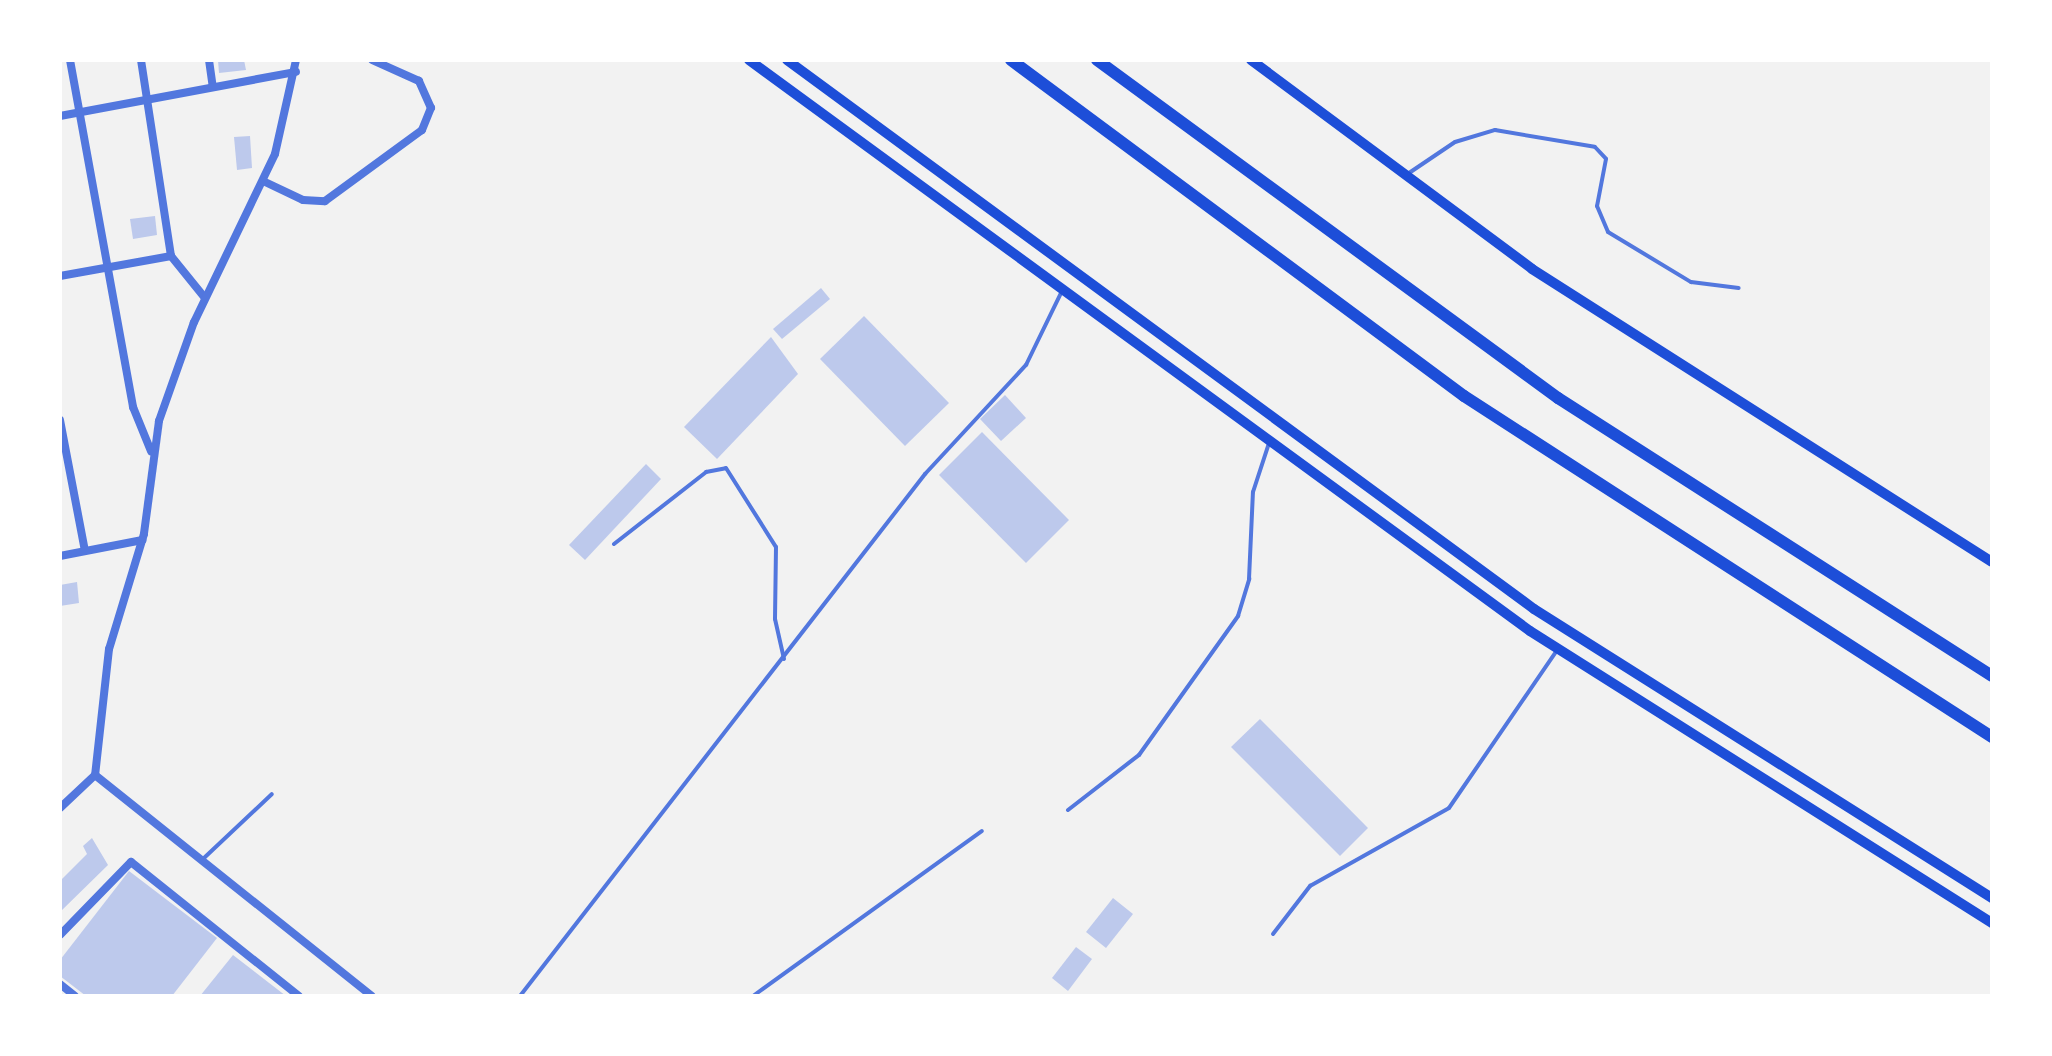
<!DOCTYPE html>
<style>
body{margin:0}
#map{position:relative;width:2052px;height:1056px;overflow:hidden;background:#f2f2f2;font-family:Roboto,sans-serif}
div>[style]{position:absolute}
.building>*{inset:0;background:#bdc9ec}
.service>*{height:4px;margin:-2px;padding:0 2px;transform-origin:2px;border-radius:2px;background:#5277de}
.minor>*{height:8px;margin:-4px;padding:0 4px;transform-origin:4px;border-radius:4px;background:#5277de}
.secondary>*{height:10px;margin:-5px;padding:0 5px;transform-origin:5px;border-radius:5px;background:#1d4ed8}
.motorway>*{height:12px;margin:-6px;padding:0 6px;transform-origin:6px;border-radius:6px;background:#1d4ed8}
span{translate:-50% -50%;white-space:nowrap;text-align:center;line-height:1.15;-webkit-text-stroke:9px #fff;paint-order:stroke}
.frame{position:absolute;inset:0;border:62px solid #fff;pointer-events:none}
</style>
<div id="map">
<div class="building">
<div style="clip-path:polygon(218px 60px,244px 60px,246px 70px,219px 73px)"></div>
<div style="clip-path:polygon(250px 136px,252px 168px,237px 170px,234px 137px)"></div>
<div style="clip-path:polygon(155px 216px,157px 235px,133px 239px,130px 219px)"></div>
<div style="clip-path:polygon(821px 288px,830px 299px,782px 339px,773px 329px)"></div>
<div style="clip-path:polygon(864px 316px,949px 403px,905px 446px,820px 359px)"></div>
<div style="clip-path:polygon(771px 337px,798px 374px,717px 459px,684px 427px)"></div>
<div style="clip-path:polygon(1005px 395px,1026px 418px,1001px 441px,980px 419px)"></div>
<div style="clip-path:polygon(982px 432px,1069px 520px,1026px 563px,939px 475px)"></div>
<div style="clip-path:polygon(646px 464px,661px 479px,585px 560px,569px 545px)"></div>
<div style="clip-path:polygon(77px 582px,79px 603px,60px 606px,60px 585px)"></div>
<div style="clip-path:polygon(1260px 719px,1368px 828px,1340px 856px,1231px 747px)"></div>
<div style="clip-path:polygon(92px 838px,108px 865px,60px 912px,60px 881px,87px 854px,83px 846px)"></div>
<div style="clip-path:polygon(129px 871px,217px 938px,172px 996px,86px 996px,60px 976px,60px 960px)"></div>
<div style="clip-path:polygon(1113px 898px,1133px 914px,1106px 948px,1086px 932px)"></div>
<div style="clip-path:polygon(1076px 947px,1092px 959px,1068px 991px,1052px 978px)"></div>
<div style="clip-path:polygon(233px 955px,286px 996px,200px 996px)"></div>
</div>
<div class="service">
<div style="left:1409px;top:173px;width:55px;rotate:-34deg"></div>
<div style="left:1455px;top:142px;width:42px;rotate:-16.7deg"></div>
<div style="left:1495px;top:130px;width:101px;rotate:9.6deg"></div>
<div style="left:1595px;top:147px;width:16px;rotate:47deg"></div>
<div style="left:1606px;top:159px;width:48px;rotate:100.8deg"></div>
<div style="left:1597px;top:206px;width:28px;rotate:67deg"></div>
<div style="left:1608px;top:232px;width:97px;rotate:31.1deg"></div>
<div style="left:1691px;top:282px;width:48px;rotate:7.1deg"></div>
<div style="left:614px;top:544px;width:117px;rotate:-38deg"></div>
<div style="left:706px;top:472px;width:20px;rotate:-11deg"></div>
<div style="left:726px;top:468px;width:93px;rotate:57.7deg"></div>
<div style="left:776px;top:547px;width:72px;rotate:90.8deg"></div>
<div style="left:775px;top:619px;width:41px;rotate:77.3deg"></div>
<div style="left:1068px;top:810px;width:90px;rotate:-37.8deg"></div>
<div style="left:1139px;top:755px;width:171px;rotate:-54.5deg"></div>
<div style="left:1238px;top:616px;width:39px;rotate:-73deg"></div>
<div style="left:1249px;top:579px;width:87px;rotate:-87.4deg"></div>
<div style="left:1253px;top:492px;width:52px;rotate:-71.9deg"></div>
<div style="left:204px;top:858px;width:93px;rotate:-43.3deg"></div>
<div style="left:1273px;top:934px;width:61px;rotate:-52.4deg"></div>
<div style="left:1310px;top:886px;width:159px;rotate:-29.3deg"></div>
<div style="left:1449px;top:808px;width:191px;rotate:-55.6deg"></div>
<div style="left:520px;top:996px;width:661px;rotate:-52.19deg"></div>
<div style="left:925px;top:474px;width:149px;rotate:-47.2deg"></div>
<div style="left:1026px;top:365px;width:80px;rotate:-64.1deg"></div>
<div style="left:753px;top:996px;width:282px;rotate:-35.8deg"></div>
</div>
<div class="minor">
<div style="left:70px;top:60px;width:353px;rotate:79.7deg"></div>
<div style="left:133px;top:407px;width:48px;rotate:67.8deg"></div>
<div style="left:141px;top:60px;width:198px;rotate:81.3deg"></div>
<div style="left:171px;top:256px;width:54px;rotate:51deg"></div>
<div style="left:209px;top:60px;width:27px;rotate:82deg"></div>
<div style="left:296px;top:60px;width:96px;rotate:102.6deg"></div>
<div style="left:275px;top:154px;width:187px;rotate:115.7deg"></div>
<div style="left:194px;top:322px;width:105px;rotate:109.5deg"></div>
<div style="left:159px;top:421px;width:114px;rotate:97.6deg"></div>
<div style="left:144px;top:534px;width:120px;rotate:106.9deg"></div>
<div style="left:109px;top:649px;width:127px;rotate:96.3deg"></div>
<div style="left:95px;top:775px;width:354px;rotate:38.6deg"></div>
<div style="left:60px;top:116px;width:240px;rotate:-10.6deg"></div>
<div style="left:263px;top:181px;width:44px;rotate:25.4deg"></div>
<div style="left:303px;top:200px;width:22px;rotate:3deg"></div>
<div style="left:325px;top:201px;width:120px;rotate:-36.2deg"></div>
<div style="left:422px;top:130px;width:24px;rotate:-68deg"></div>
<div style="left:431px;top:108px;width:30px;rotate:-114deg"></div>
<div style="left:419px;top:81px;width:51px;rotate:-155.9deg"></div>
<div style="left:60px;top:276px;width:113px;rotate:-10.2deg"></div>
<div style="left:60px;top:420px;width:133px;rotate:79.2deg"></div>
<div style="left:60px;top:556px;width:84px;rotate:-11deg"></div>
<div style="left:60px;top:808px;width:48px;rotate:-43.3deg"></div>
<div style="left:60px;top:935px;width:102px;rotate:-45.8deg"></div>
<div style="left:131px;top:862px;width:215px;rotate:38.6deg"></div>
<div style="left:60px;top:984px;width:19px;rotate:39deg"></div>
</div>
<div class="secondary">
<div style="left:749px;top:60px;width:967px;rotate:36.17deg"></div>
<div style="left:1530px;top:631px;width:547px;rotate:32.29deg"></div>
<div style="left:787px;top:60px;width:927px;rotate:36.31deg"></div>
<div style="left:1534px;top:609px;width:542px;rotate:32.25deg"></div>
<div style="left:1251px;top:60px;width:350px;rotate:36.6deg"></div>
<div style="left:1532px;top:269px;width:545px;rotate:32.5deg"></div>
</div>
<div class="motorway">
<div style="left:1011px;top:60px;width:564px;rotate:36.57deg"></div>
<div style="left:1464px;top:396px;width:629px;rotate:32.86deg"></div>
<div style="left:1097px;top:60px;width:572px;rotate:36.25deg"></div>
<div style="left:1558px;top:398px;width:515px;rotate:32.64deg"></div>
</div>
<div class="frame"></div>
</div>
